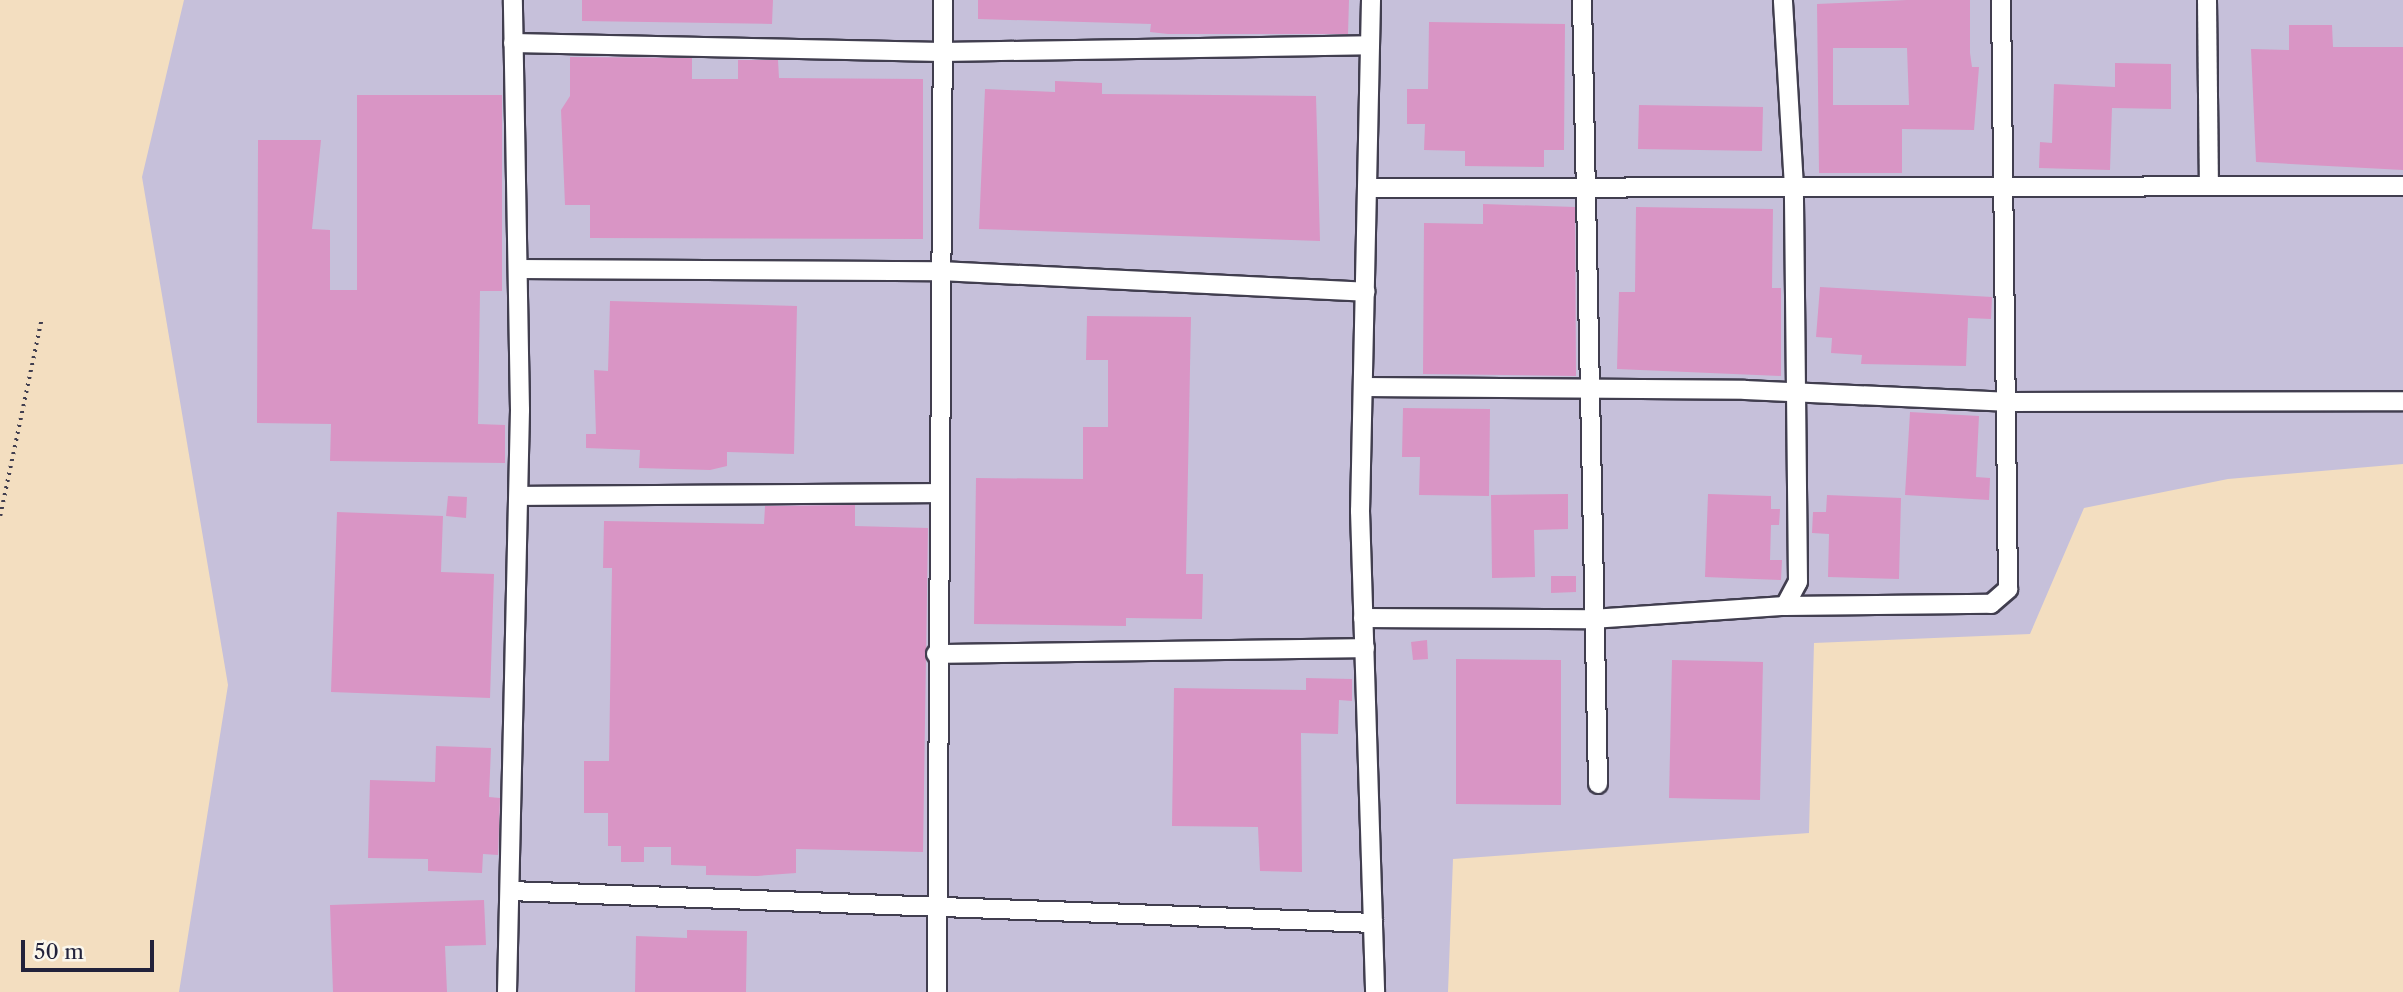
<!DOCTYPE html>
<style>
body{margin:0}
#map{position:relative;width:2403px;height:992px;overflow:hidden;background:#f3dec0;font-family:"Libre Caslon Text",serif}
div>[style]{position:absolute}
.industrial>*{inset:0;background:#c6c0da}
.building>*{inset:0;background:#d995c5}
.path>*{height:3.5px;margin-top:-1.75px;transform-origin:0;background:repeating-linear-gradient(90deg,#413e4f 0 2px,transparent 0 7px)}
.roads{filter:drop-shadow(2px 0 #413e4f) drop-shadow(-2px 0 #413e4f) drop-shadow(0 2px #413e4f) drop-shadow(0 -2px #413e4f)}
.minor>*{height:18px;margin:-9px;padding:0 9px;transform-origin:9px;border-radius:9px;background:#fff}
span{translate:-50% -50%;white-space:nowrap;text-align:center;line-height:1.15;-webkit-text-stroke:5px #fbf7ec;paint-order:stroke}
.scale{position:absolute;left:21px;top:940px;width:133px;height:32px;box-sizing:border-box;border:4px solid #22223b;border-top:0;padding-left:9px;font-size:21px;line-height:24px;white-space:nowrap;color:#22223b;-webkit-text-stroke:5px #fbf7ec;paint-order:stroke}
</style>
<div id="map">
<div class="industrial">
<div style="clip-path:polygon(184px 0,2403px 0,2403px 464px,2228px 479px,2084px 508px,2030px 634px,1814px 643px,1809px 833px,1453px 859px,1448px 992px,179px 992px,228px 685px,142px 177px)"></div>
</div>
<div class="building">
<div style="clip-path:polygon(582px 0,773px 0,772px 24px,582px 21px)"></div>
<div style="clip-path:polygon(978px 0,1349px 0,1348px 34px,1168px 34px,1150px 32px,1151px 24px,978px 19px)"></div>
<div style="clip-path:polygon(evenodd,1907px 0,1970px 0,1970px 53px,1972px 67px,1979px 67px,1974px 130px,1902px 129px,1902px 173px,1819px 173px,1817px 4px,1907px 0,1833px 48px,1907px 48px,1909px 105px,1833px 105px,1833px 48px)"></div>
<div style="clip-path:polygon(1429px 22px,1565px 24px,1564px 150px,1544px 150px,1544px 167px,1465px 166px,1465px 151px,1424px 150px,1425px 124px,1407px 124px,1407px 89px,1428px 89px)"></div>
<div style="clip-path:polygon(2289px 25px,2332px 25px,2333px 47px,2403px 47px,2403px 170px,2256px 162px,2251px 49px,2289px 50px)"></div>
<div style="clip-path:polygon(570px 57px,692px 58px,692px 79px,738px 79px,738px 60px,778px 60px,779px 78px,923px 79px,923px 239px,590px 238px,590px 205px,565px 205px,561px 110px,570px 96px)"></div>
<div style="clip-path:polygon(2115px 63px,2171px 64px,2171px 109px,2112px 108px,2110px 170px,2039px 168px,2040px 142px,2052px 143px,2054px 84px,2115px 87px)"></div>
<div style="clip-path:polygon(1055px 81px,1102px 83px,1102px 94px,1316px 96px,1320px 241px,979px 229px,985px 89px,1055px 92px)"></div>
<div style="clip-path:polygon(357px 95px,502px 95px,502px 291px,480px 291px,478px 424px,505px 425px,505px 463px,330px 461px,331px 424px,257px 423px,258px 140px,321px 140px,312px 229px,330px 230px,330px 290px,357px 290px)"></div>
<div style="clip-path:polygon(1639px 105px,1763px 107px,1762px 151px,1638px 149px)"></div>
<div style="clip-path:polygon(1483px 204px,1575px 207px,1576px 376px,1423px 374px,1424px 223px,1483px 224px)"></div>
<div style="clip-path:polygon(1636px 207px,1773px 209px,1772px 288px,1781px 288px,1781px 376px,1617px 369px,1619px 292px,1635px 292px)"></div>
<div style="clip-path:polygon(1820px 287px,1992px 297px,1991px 319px,1968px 318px,1966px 366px,1861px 364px,1862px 355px,1831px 353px,1832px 338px,1816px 337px)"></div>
<div style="clip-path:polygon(610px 301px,797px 306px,794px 454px,727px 452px,727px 466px,710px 470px,639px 468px,640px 450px,586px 448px,586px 434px,596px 434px,594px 370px,608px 371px)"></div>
<div style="clip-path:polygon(1087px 316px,1191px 317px,1186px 574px,1203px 574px,1202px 619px,1126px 618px,1126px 626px,974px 624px,976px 478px,1083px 479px,1083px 427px,1108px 427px,1108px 360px,1086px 360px)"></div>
<div style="clip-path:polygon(1403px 408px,1490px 409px,1489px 496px,1419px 495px,1420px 457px,1402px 457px)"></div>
<div style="clip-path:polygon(1910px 412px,1979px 416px,1976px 477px,1990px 478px,1989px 500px,1905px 495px)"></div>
<div style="clip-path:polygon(1568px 494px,1568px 529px,1534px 530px,1535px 577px,1492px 578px,1491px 495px)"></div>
<div style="clip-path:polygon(1708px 494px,1771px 496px,1771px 509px,1780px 509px,1779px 525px,1771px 525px,1770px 560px,1782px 560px,1781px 580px,1705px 577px)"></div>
<div style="clip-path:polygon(1827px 495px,1901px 498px,1899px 579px,1828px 577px,1829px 534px,1812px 533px,1813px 512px,1826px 512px)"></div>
<div style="clip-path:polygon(448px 496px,467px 497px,466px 518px,446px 516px)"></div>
<div style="clip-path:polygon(855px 505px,855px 526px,928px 528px,923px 852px,796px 849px,796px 873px,757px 876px,706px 875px,706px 866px,671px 865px,671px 847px,644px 847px,644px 862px,621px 862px,621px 846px,608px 846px,608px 813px,584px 813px,584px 761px,609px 761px,612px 568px,603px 568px,604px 521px,764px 524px,765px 506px)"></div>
<div style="clip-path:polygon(337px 512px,443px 516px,441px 572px,494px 574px,490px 698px,331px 692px)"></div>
<div style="clip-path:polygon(1551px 576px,1576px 576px,1576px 592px,1551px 593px)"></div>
<div style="clip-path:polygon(1427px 640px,1428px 659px,1413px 660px,1411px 642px)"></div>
<div style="clip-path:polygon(1456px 659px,1561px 660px,1561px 805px,1456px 804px)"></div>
<div style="clip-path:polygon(1672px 660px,1763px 662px,1760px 800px,1669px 798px)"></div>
<div style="clip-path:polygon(1306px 678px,1352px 679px,1352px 701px,1339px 700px,1338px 734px,1301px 733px,1302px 872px,1260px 871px,1258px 827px,1172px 826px,1174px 688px,1306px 690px)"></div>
<div style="clip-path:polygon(436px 746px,491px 748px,489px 797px,500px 798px,498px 855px,483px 854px,482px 873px,428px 871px,428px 859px,368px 858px,370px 780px,435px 782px)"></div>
<div style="clip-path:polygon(484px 900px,486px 945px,445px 946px,447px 992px,333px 992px,330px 905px)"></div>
<div style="clip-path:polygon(687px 930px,747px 931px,746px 992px,635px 992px,636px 936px,687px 938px)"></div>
</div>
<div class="path">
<div style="left:0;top:516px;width:199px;rotate:-78.1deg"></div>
</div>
<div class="roads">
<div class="minor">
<div style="left:1371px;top:0;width:511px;rotate:91.23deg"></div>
<div style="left:1360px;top:511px;width:481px;rotate:88.2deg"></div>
<div style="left:1582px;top:0;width:784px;rotate:88.83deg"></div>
<div style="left:2207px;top:0;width:186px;rotate:89.4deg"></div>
<div style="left:513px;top:43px;width:429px;rotate:1.2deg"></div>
<div style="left:942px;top:52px;width:428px;rotate:-0.9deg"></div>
<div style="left:1367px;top:188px;width:1036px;rotate:-0.11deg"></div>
<div style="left:518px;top:269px;width:422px;rotate:0.3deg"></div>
<div style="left:940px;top:271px;width:426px;rotate:2.8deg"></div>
<div style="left:1363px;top:387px;width:382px;rotate:0.4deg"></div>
<div style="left:1745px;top:390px;width:261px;rotate:2.6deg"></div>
<div style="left:2006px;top:402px;width:397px;rotate:-0.1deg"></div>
<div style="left:519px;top:496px;width:419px;rotate:-0.4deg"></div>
<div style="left:1785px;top:606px;width:206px;rotate:-0.6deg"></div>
<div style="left:1991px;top:604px;width:23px;rotate:-41deg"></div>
<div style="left:2008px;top:589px;width:589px;rotate:-90.68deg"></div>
<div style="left:1363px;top:618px;width:229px;rotate:0.3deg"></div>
<div style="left:1592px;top:619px;width:193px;rotate:-3.9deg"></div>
<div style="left:1785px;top:606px;width:27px;rotate:-62deg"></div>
<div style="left:1798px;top:582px;width:395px;rotate:-90.6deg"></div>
<div style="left:1794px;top:187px;width:187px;rotate:-93.4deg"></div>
<div style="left:936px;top:654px;width:429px;rotate:-0.8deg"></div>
<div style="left:510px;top:891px;width:864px;rotate:2.12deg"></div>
<div style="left:507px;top:992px;width:582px;rotate:-88.72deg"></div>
<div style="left:520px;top:410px;width:410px;rotate:-91deg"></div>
<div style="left:937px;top:992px;width:992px;rotate:-89.65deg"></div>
</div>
</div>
<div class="scale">50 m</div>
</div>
